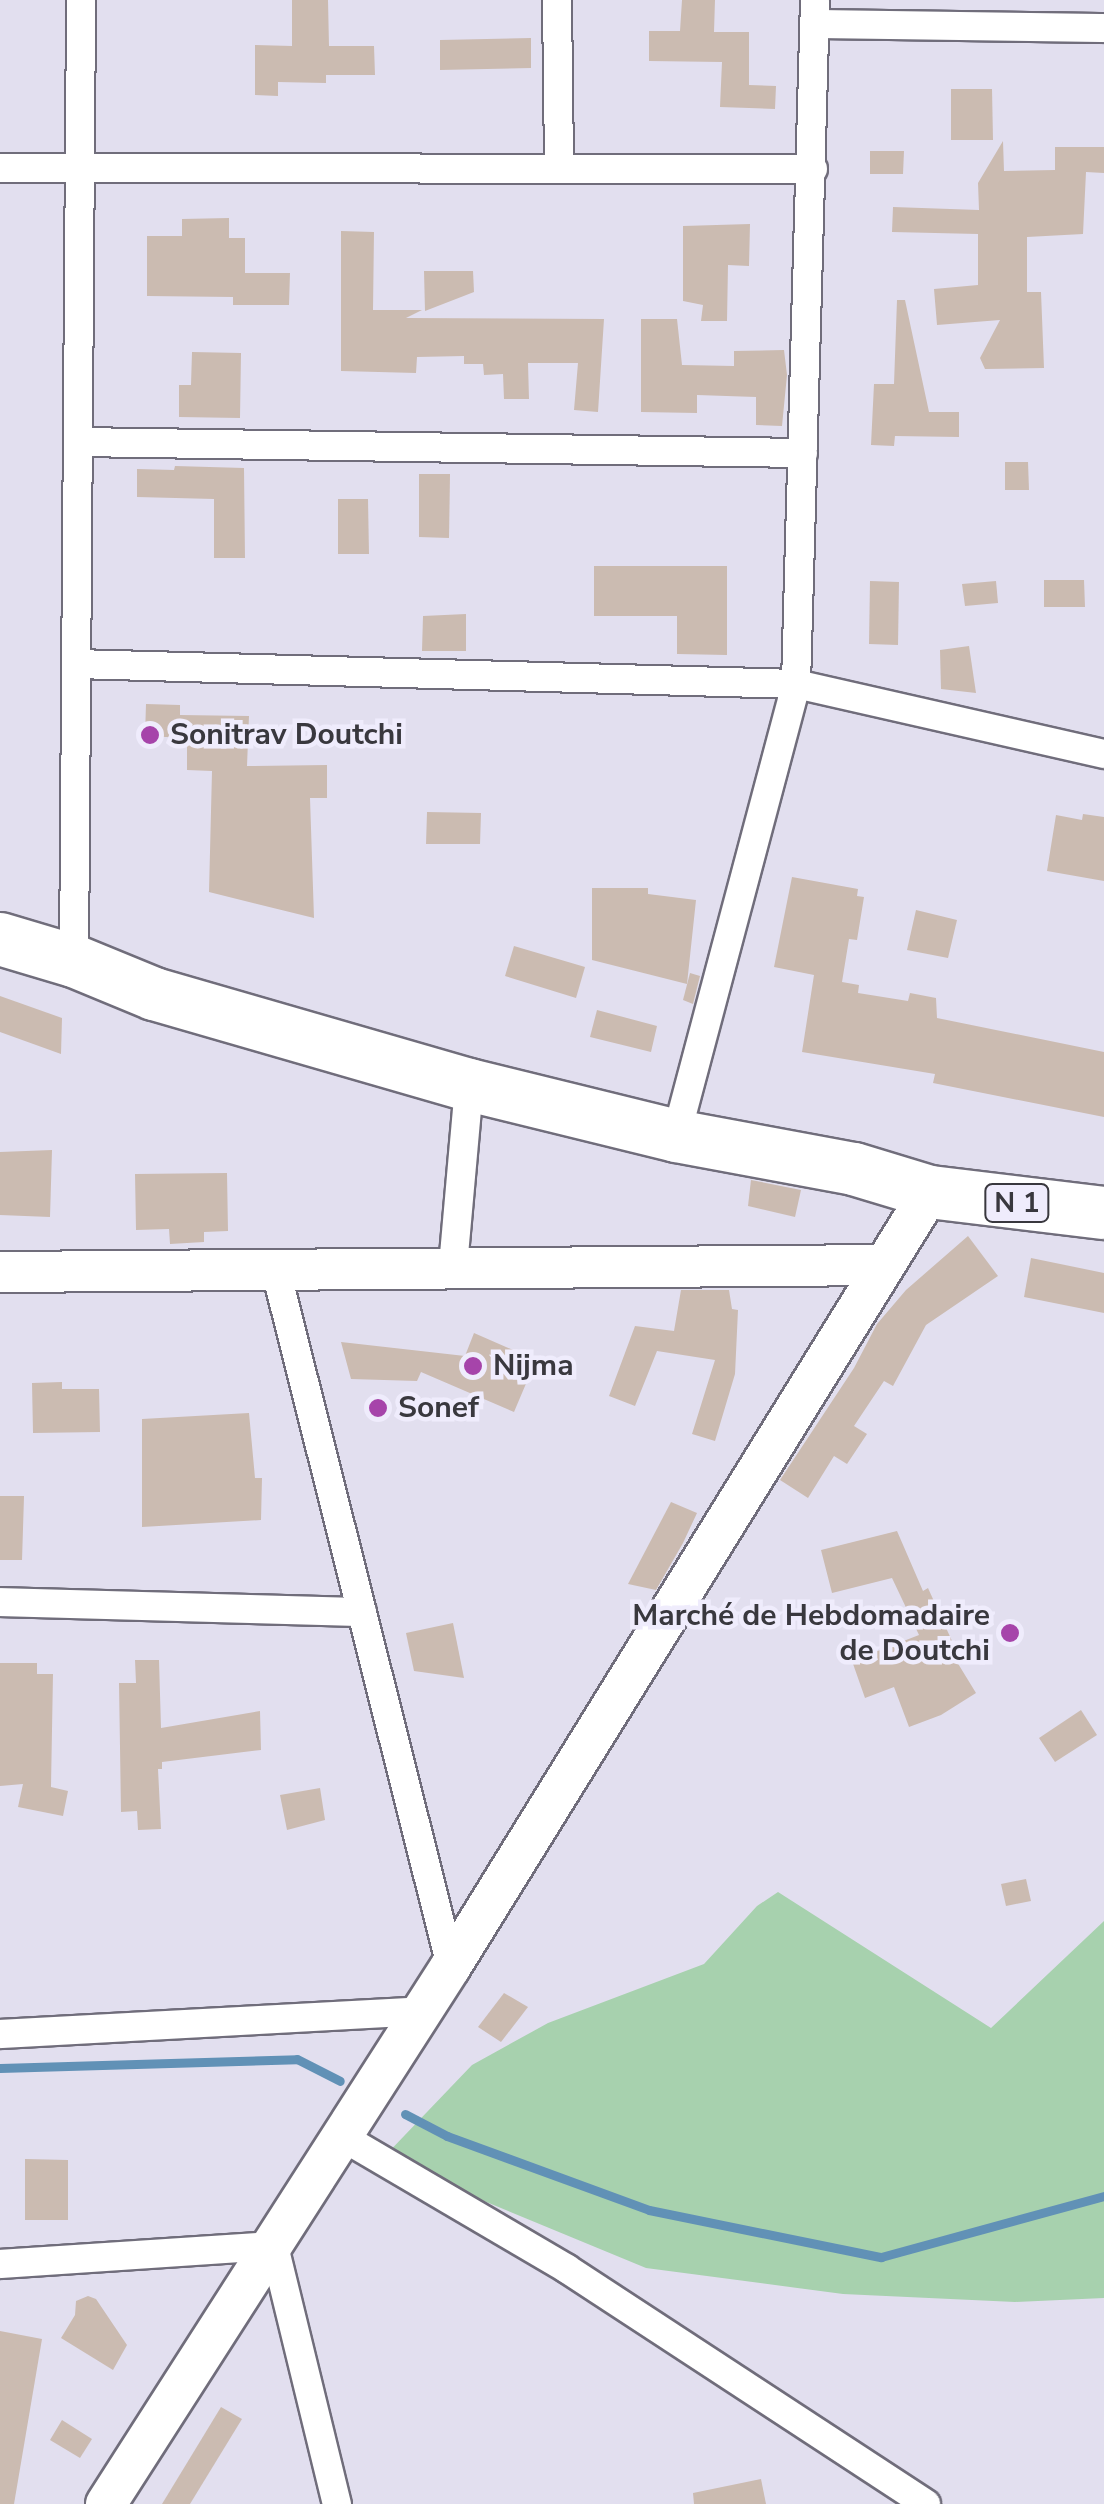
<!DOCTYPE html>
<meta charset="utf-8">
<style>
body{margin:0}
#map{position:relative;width:1104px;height:2504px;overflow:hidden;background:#e2dfef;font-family:"Nunito Sans",sans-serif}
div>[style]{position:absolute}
.green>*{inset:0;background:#a7d1ae}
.stream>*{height:9px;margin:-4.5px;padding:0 4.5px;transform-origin:4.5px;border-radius:4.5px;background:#6191b6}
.building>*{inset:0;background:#cbbbb1}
.roads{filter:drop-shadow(2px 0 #706d7b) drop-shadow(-2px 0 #706d7b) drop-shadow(0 2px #706d7b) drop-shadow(0 -2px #706d7b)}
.street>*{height:28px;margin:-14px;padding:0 14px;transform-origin:14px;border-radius:14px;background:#fff}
.secondary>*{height:40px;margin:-20px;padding:0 20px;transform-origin:20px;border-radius:20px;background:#fff}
.highway>*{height:52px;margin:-26px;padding:0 26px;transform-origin:26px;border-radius:26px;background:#fff}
.dots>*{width:28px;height:28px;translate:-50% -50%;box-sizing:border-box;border:5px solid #efecfc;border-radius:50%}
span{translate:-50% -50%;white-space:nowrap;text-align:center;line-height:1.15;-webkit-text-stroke:9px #efecfc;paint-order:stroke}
.shield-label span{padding:2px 8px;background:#efecfc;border:2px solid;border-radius:8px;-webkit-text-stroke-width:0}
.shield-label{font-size:28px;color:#39383e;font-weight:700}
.poi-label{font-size:30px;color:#39383e;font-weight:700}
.left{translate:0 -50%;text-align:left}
.right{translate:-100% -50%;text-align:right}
</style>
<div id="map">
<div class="green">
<div style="clip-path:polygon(778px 1892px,991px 2028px,1104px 1921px,1104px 2298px,1015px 2302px,843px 2294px,646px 2268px,382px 2159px,472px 2065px,548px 2023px,704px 1964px,757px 1906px)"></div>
</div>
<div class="stream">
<div style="left:0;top:2068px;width:297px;rotate:-1.7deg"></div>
<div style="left:297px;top:2059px;width:48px;rotate:27.1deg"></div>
<div style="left:405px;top:2114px;width:47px;rotate:27.6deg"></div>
<div style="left:447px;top:2136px;width:215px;rotate:20.1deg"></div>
<div style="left:649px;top:2210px;width:237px;rotate:11.5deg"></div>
<div style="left:881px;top:2257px;width:231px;rotate:-15.3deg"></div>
</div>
<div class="building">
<div style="clip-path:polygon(292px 0,328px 0,329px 46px,374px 46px,375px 75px,326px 75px,326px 83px,278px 82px,278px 96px,255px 95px,255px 45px,292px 46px)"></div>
<div style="clip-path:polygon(682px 0,715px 0,714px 32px,749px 32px,749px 85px,776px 86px,775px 109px,720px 107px,722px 62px,649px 61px,649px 31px,680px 31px)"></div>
<div style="clip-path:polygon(531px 38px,531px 68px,440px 70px,440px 40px)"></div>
<div style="clip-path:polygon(951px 89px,992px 89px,993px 140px,951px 140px)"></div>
<div style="clip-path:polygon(1003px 141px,1004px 171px,1055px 170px,1055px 147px,1104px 147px,1104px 173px,1086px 172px,1083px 234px,1027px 237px,1027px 292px,1041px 292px,1044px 368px,985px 369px,980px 358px,1000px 320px,937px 325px,934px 289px,978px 285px,978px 234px,892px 232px,893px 207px,979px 210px,978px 183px)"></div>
<div style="clip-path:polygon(870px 151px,904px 151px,903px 174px,870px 174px)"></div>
<div style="clip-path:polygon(229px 218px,229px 238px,245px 238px,245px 273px,290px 273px,289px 305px,233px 305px,233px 297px,147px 296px,147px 236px,182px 236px,182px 219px)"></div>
<div style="clip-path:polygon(750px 224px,749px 266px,728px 265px,727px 321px,701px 321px,703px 305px,683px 301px,683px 226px)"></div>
<div style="clip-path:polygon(341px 231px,374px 232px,373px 310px,422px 310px,406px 318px,604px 319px,598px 412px,574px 410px,578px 363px,528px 363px,529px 399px,504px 399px,503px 374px,484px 375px,483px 364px,464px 364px,464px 356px,417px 357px,416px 373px,341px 371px)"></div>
<div style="clip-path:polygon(424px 271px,473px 271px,474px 292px,425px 311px)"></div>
<div style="clip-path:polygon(897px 300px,905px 300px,929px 412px,959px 412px,959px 437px,895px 436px,894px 446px,871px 445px,874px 384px,894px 384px)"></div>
<div style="clip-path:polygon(641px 319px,677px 319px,682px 365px,734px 366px,734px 351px,784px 350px,787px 375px,782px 426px,756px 425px,756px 397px,697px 395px,697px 413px,641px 412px)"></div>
<div style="clip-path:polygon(192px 352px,241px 353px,240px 418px,179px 417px,179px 385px,191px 385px)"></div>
<div style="clip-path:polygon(1005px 462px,1028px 462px,1029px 490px,1005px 490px)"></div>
<div style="clip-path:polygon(175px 466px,244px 468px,245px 558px,214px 558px,214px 499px,137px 497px,137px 469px,174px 470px)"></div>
<div style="clip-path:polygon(419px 474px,450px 474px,449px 538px,419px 537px)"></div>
<div style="clip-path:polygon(338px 499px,368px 499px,369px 554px,338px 554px)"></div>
<div style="clip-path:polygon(594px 566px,727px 566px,727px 655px,677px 654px,677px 616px,594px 616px)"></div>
<div style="clip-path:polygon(1044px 580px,1084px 580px,1085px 607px,1044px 607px)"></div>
<div style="clip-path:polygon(870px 581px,899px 582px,898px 645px,869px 644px)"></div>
<div style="clip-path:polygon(996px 581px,998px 603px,965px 606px,962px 584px)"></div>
<div style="clip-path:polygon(466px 614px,466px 651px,422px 651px,423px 616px)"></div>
<div style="clip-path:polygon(969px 646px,976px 693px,941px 689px,940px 650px)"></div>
<div style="clip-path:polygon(146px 704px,180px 705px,180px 715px,249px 716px,247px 766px,327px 765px,327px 798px,310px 798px,314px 918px,209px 892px,212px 771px,187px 770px,187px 738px,145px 736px)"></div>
<div style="clip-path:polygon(427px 812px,481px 813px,480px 844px,426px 844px)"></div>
<div style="clip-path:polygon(1083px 814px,1104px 817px,1104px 881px,1047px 871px,1056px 815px,1082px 820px)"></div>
<div style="clip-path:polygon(792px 877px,858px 889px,857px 896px,864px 897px,857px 940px,849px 939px,842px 982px,859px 985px,858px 993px,908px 1001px,910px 993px,936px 998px,937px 1018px,1104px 1052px,1104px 1117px,933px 1083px,935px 1074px,802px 1052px,814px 975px,774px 967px)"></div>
<div style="clip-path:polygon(592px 888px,648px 888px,648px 894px,696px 900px,687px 984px,592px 960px)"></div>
<div style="clip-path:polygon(916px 910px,957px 920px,948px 958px,907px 950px)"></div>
<div style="clip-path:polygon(514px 946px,585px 967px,576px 998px,505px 976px)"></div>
<div style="clip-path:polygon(690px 973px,700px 976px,693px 1004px,683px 1000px)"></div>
<div style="clip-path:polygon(0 996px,62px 1018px,61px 1054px,0 1032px)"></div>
<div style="clip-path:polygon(597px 1010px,657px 1026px,651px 1052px,590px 1037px)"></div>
<div style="clip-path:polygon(52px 1150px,50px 1217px,0 1215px,0 1152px)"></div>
<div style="clip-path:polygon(227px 1173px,228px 1231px,204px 1232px,204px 1242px,170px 1244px,169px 1229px,136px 1230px,135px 1174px)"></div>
<div style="clip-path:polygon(751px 1180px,801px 1190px,795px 1217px,748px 1206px)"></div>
<div style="clip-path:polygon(968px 1236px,998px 1276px,926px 1325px,893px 1386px,884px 1381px,854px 1426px,867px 1434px,847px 1464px,834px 1456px,808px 1498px,780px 1480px,854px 1368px,877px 1324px,906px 1290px)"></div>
<div style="clip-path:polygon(1031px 1258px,1104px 1273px,1104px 1313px,1024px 1297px)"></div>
<div style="clip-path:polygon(681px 1290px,729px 1290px,732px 1309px,738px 1310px,735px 1374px,715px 1441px,692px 1434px,715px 1360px,657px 1351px,635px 1406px,609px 1396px,635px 1326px,674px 1331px)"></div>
<div style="clip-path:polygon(474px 1333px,536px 1360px,514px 1412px,421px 1372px,417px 1381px,351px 1379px,341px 1342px,465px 1356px)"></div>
<div style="clip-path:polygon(62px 1382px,62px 1389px,99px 1389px,100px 1432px,33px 1433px,32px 1383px)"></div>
<div style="clip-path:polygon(249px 1413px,255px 1478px,262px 1478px,261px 1520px,142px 1527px,142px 1419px)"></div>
<div style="clip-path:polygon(0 1496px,24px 1496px,22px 1560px,0 1560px)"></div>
<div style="clip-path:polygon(671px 1502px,697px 1513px,683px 1543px,656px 1590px,628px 1584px)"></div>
<div style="clip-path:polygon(897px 1531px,923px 1591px,928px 1588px,952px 1641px,946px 1644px,976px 1693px,941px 1715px,909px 1727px,894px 1687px,865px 1698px,852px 1661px,919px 1635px,892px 1578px,832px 1593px,821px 1550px)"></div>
<div style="clip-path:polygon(453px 1623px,464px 1678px,414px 1671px,406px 1633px)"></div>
<div style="clip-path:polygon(135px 1660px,159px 1660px,161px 1728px,260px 1711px,261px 1750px,162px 1762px,162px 1769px,158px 1769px,161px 1829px,138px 1830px,137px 1811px,121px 1812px,119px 1683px,136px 1683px)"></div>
<div style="clip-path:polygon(0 1663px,37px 1663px,37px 1674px,53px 1674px,51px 1787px,68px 1791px,63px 1816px,18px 1807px,23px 1784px,0 1786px)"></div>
<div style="clip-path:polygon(1081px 1710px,1097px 1735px,1055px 1762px,1039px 1738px)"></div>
<div style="clip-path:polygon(320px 1788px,325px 1820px,287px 1830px,280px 1795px)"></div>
<div style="clip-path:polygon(1026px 1879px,1031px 1901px,1006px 1906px,1001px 1884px)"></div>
<div style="clip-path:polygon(504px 1993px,528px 2007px,501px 2042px,478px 2027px)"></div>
<div style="clip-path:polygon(25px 2159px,68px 2160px,68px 2220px,25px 2220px)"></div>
<div style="clip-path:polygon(88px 2296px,96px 2299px,127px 2345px,113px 2370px,61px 2338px,75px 2315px,76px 2301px)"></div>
<div style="clip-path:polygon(0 2331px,42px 2339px,14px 2504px,0 2504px)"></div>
<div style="clip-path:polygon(221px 2407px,242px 2419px,190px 2504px,162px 2504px)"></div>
<div style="clip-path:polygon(62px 2420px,92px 2439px,80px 2458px,50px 2440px)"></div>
<div style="clip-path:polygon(761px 2479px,766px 2504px,694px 2504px,693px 2493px)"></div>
</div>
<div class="roads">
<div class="street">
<div style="left:557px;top:0;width:168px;rotate:89.3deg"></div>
<div style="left:815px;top:24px;width:289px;rotate:0.8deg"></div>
<div style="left:0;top:168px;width:813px;rotate:0.07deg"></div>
<div style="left:78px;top:442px;width:725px;rotate:0.87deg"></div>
<div style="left:76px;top:664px;width:720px;rotate:1.59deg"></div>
<div style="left:796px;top:684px;width:316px;rotate:12.8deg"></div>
<div style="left:74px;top:961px;width:961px;rotate:-89.58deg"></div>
<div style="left:676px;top:1136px;width:468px;rotate:-75.1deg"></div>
<div style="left:796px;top:684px;width:684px;rotate:-88.41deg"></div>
<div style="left:453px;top:1266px;width:182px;rotate:-84.9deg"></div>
<div style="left:275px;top:1267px;width:721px;rotate:75.87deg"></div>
<div style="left:0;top:1602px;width:362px;rotate:1.6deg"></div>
<div style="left:0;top:2034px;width:423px;rotate:-3.1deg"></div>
<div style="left:339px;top:2135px;width:264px;rotate:30.4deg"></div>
<div style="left:567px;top:2269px;width:429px;rotate:33.2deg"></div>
<div style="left:0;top:2264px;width:275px;rotate:-3.8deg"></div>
<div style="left:274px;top:2246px;width:266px;rotate:76.3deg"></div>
</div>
<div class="secondary">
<div style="left:0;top:1272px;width:884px;rotate:-0.45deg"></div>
<div style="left:106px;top:2504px;width:639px;rotate:-57.33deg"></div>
<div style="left:451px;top:1966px;width:910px;rotate:-58.25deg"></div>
</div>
<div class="highway">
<div style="left:0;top:939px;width:77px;rotate:16.6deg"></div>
<div style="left:74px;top:961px;width:87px;rotate:22.4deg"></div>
<div style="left:154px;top:994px;width:328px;rotate:16.1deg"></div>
<div style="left:469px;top:1085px;width:213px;rotate:13.8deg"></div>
<div style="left:676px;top:1136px;width:181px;rotate:10.5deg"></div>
<div style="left:854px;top:1169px;width:79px;rotate:16.8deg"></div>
<div style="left:930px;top:1192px;width:175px;rotate:6.9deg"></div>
</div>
</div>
<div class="dots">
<div style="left:150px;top:735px;background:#a644aa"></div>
<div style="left:473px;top:1366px;background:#a644aa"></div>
<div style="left:378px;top:1408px;background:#a644aa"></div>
<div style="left:1010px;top:1633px;background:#a644aa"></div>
</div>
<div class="shield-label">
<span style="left:1017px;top:1203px">N 1</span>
</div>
<div class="poi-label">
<span class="left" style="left:170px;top:735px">Sonitrav Doutchi</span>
<span class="left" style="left:493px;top:1366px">Nijma</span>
<span class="left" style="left:398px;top:1408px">Sonef</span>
<span class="right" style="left:990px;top:1633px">Marché de Hebdomadaire<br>de Doutchi</span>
</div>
</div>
